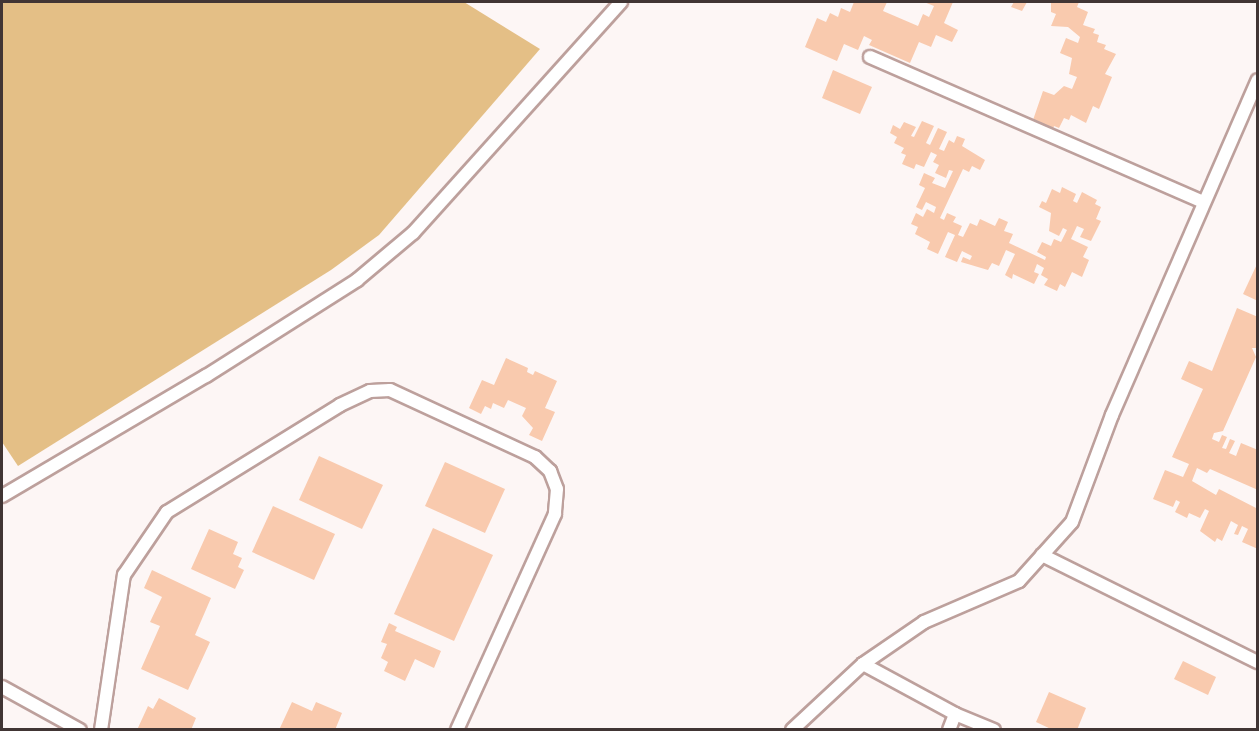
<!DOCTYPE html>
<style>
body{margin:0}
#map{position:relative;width:1259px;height:731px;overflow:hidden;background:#fdf6f5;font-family:"Fira Sans",sans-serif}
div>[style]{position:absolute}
.green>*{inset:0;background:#e4bf86}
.building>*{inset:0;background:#f9caae}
.roads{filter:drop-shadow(2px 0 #bda09c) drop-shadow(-2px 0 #bda09c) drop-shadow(0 2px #bda09c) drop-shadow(0 -2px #bda09c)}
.lane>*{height:12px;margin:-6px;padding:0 6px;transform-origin:6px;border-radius:6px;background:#fff}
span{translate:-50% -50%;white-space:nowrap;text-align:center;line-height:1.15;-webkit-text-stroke:6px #fff;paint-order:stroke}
.frame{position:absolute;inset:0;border:3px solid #413534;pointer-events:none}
</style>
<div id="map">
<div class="green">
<div style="clip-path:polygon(2px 2px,464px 2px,540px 49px,379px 235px,331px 270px,18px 466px,2px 442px)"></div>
</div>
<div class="building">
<div style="clip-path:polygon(854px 2px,887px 2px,883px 11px,918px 26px,923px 14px,929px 17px,934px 6px,924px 2px,953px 2px,944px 23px,958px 30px,952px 42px,936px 35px,931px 47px,919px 42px,910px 63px,869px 45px,872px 40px,864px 36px,858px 50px,844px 44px,837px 61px,805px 47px,817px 18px,826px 22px,830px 13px,838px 17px,841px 8px,850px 12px)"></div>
<div style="clip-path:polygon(1014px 2px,1027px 2px,1022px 11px,1011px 7px)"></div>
<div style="clip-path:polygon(1051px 2px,1079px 2px,1077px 7px,1088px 12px,1083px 25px,1095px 29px,1093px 33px,1099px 35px,1097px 42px,1106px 45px,1104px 49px,1116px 54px,1105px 74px,1112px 77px,1099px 109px,1093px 106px,1086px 123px,1071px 115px,1069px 120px,1064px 118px,1059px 128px,1054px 126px,1053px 129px,1033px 120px,1043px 91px,1054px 95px,1064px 86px,1072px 89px,1077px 77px,1069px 74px,1072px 58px,1060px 53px,1066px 38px,1078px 43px,1080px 37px,1068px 27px,1051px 26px,1056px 14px,1051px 12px)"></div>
<div style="clip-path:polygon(833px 70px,872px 87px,860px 114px,822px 98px)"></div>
<div style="clip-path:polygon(922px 121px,934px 126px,926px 143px,930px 145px,938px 128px,947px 132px,939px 149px,944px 151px,949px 140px,954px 143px,957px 136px,965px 139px,962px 146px,985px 160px,980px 170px,972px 166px,969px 172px,963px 169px,940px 218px,944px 220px,947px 213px,956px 217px,953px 222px,962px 226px,958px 235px,963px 237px,970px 223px,977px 226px,980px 219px,995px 226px,999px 218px,1008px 222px,1004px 231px,1013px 234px,1009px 243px,1045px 260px,1046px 257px,1037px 252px,1042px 242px,1051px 246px,1054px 239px,1061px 242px,1067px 230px,1063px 228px,1059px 236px,1049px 231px,1051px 213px,1039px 207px,1042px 201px,1046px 203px,1052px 189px,1060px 193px,1062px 187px,1076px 194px,1073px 201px,1077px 203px,1082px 192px,1097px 200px,1095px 204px,1101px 207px,1096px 219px,1101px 221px,1091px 241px,1080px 237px,1084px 229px,1077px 226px,1071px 239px,1088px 247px,1083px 257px,1089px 260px,1082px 277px,1072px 272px,1065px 287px,1060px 284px,1057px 291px,1044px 285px,1048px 279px,1041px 275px,1044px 268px,1037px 264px,1034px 272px,1039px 274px,1034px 284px,1013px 274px,1012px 279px,1005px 275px,1015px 254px,1006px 250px,999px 266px,992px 263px,988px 270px,961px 262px,963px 257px,970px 260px,972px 256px,962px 251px,957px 262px,945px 257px,955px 235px,948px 232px,938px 254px,927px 249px,930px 242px,915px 234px,918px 227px,911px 224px,916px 213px,923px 217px,927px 209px,934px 213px,936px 207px,926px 202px,922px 210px,916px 207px,925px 188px,919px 185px,924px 173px,935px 178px,932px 183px,945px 188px,953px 171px,949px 170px,946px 178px,935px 173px,939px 165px,933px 162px,937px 155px,931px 152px,924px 167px,916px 164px,914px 169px,902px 164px,906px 155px,901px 153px,904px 148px,894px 143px,897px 137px,890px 133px,893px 125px,900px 129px,904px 122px,916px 127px,911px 136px,914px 137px)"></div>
<div style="clip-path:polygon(1258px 262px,1258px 301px,1243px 294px)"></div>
<div style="clip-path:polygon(1237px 308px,1258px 317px,1258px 348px,1252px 348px,1256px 357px,1223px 431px,1214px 433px,1212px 439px,1219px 442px,1222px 435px,1227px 437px,1222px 448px,1226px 449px,1230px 439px,1235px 441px,1229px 453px,1236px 456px,1241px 443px,1258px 450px,1258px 490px,1210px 469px,1207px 473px,1197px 468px,1192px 481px,1216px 495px,1219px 489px,1258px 509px,1258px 549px,1242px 542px,1248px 529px,1242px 526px,1238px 535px,1234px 534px,1238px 525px,1231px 521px,1222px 541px,1217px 538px,1215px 542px,1200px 531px,1209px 511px,1205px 509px,1200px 518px,1189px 513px,1187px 518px,1175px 512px,1180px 502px,1176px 500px,1173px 507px,1153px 499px,1165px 470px,1183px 477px,1189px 464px,1172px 457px,1203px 389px,1181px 379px,1189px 361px,1212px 371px)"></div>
<div style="clip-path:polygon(506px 358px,528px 368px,527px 372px,533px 375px,535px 371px,557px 381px,545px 408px,555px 412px,542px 441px,529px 435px,533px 428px,522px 416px,526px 408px,508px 400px,504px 408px,493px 403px,491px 409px,485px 406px,481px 414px,469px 408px,482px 380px,494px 385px)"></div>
<div style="clip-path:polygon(319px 456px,383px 485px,362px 529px,299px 500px)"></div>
<div style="clip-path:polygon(445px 462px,505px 489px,485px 533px,425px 506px)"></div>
<div style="clip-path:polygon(273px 506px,335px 534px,314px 580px,252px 552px)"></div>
<div style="clip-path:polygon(433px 528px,493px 555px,454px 641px,394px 614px)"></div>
<div style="clip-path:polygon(209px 529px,238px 542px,233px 554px,242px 558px,238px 567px,244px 570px,235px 589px,191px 569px)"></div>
<div style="clip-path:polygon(152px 570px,211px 598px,195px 635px,210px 642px,188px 690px,141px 669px,160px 626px,150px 622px,162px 597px,144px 588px)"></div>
<div style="clip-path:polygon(389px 623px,397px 627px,395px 631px,441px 651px,434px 668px,415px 659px,405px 681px,384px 671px,388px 662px,381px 658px,387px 644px,381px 642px)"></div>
<div style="clip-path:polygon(1183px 661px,1216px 677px,1208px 695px,1174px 679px)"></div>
<div style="clip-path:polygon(1049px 692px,1086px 708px,1077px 730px,1053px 730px,1036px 722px)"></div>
<div style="clip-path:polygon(159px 698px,196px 718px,191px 730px,137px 730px,148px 706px,153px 709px)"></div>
<div style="clip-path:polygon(292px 702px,312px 711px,316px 702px,342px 713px,335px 730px,279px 730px)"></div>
</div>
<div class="roads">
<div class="lane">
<div style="left:870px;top:57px;width:363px;rotate:23.5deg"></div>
<div style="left:2px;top:496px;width:237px;rotate:-30.5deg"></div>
<div style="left:206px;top:376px;width:179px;rotate:-32.4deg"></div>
<div style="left:357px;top:280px;width:73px;rotate:-40deg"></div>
<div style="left:413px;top:233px;width:311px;rotate:-48deg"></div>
<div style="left:1042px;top:555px;width:241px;rotate:26.4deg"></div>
<div style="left:863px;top:664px;width:105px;rotate:28.5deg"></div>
<div style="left:955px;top:714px;width:42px;rotate:22.3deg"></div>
<div style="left:2px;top:687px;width:89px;rotate:28.9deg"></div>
<div style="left:101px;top:730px;width:157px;rotate:-81.6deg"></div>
<div style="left:124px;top:575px;width:76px;rotate:-55.7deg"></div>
<div style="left:167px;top:512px;width:203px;rotate:-31.7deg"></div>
<div style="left:340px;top:405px;width:33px;rotate:-25deg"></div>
<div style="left:370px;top:391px;width:20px;rotate:-3deg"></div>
<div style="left:390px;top:390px;width:160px;rotate:24.8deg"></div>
<div style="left:535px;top:457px;width:21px;rotate:43deg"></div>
<div style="left:550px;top:471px;width:19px;rotate:69deg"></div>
<div style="left:557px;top:489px;width:25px;rotate:95deg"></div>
<div style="left:555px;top:514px;width:237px;rotate:114.4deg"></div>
<div style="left:792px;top:730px;width:97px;rotate:-42.9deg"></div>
<div style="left:863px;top:664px;width:74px;rotate:-34.5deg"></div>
<div style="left:924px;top:622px;width:103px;rotate:-23.3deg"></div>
<div style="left:1019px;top:581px;width:79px;rotate:-48.1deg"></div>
<div style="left:1072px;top:522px;width:114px;rotate:-69.5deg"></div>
<div style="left:1112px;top:415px;width:365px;rotate:-66.5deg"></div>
<div style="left:949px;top:730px;width:17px;rotate:-69deg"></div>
</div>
</div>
<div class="frame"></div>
</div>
